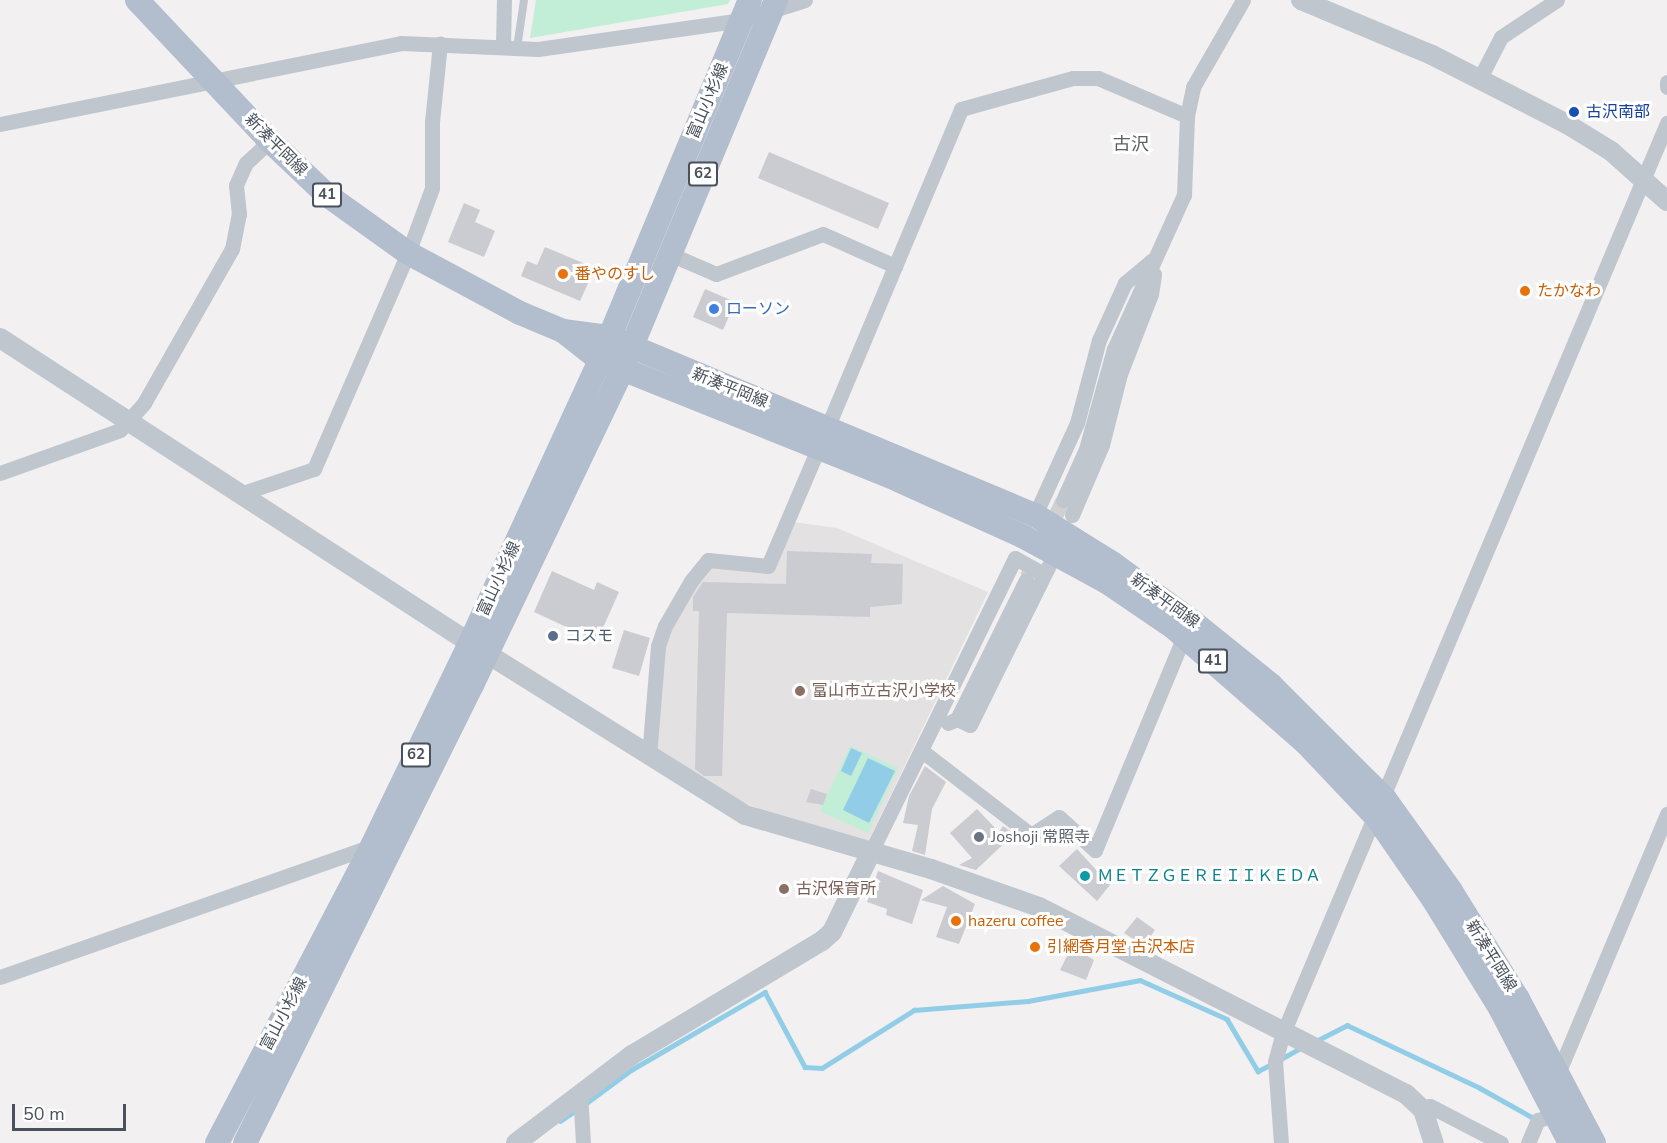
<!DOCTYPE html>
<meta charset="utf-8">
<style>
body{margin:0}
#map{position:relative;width:1667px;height:1143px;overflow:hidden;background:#f2f0f0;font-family:"Nunito Sans","Noto Sans JP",sans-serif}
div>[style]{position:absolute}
.education>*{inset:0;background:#e3e1e1}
.green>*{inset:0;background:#c2edd7}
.water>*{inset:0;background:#92cde7}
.stream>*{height:4.5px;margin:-2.25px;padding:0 2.25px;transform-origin:2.25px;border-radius:2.25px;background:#92cde7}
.building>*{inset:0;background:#caccd2}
.minor-tunnel>*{height:15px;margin-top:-7.5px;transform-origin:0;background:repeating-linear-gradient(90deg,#d0d0d2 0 15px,transparent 0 23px)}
.service>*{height:8px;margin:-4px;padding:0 4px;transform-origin:4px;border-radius:4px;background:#bfc6ce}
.minor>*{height:15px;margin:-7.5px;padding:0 7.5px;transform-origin:7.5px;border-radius:7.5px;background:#bfc6ce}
.tertiary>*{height:20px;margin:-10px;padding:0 10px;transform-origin:10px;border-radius:10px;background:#bfc6ce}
.primary>*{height:24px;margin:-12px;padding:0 12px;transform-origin:12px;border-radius:12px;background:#b2bdcd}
.dots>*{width:16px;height:16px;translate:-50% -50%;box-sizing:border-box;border:3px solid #fff;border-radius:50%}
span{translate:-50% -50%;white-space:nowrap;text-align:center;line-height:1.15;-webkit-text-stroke:6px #fff;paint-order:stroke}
.shield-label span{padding:2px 4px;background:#fff;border:2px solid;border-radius:4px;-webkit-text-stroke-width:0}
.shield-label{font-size:15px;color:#49515c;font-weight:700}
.street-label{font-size:16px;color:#49515c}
.transit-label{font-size:16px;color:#164399}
.left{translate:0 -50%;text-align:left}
.food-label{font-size:16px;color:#c56008}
.shop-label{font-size:16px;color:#366cbe}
.service-label{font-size:16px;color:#4e5e75}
.education-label{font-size:16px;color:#785e54}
.worship-label{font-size:16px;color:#5b616d}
.culture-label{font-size:16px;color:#0d838f}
.neighbourhood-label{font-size:18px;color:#5d6065}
.scale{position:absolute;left:12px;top:1104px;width:114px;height:27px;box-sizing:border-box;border:3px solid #49515c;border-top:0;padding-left:8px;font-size:18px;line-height:21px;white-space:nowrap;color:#49515c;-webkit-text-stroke:4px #fff;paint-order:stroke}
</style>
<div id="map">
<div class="education">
<div style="clip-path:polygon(793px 522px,837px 528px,988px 592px,868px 842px,773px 815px,736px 799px,653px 748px,664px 633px,707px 566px,770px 572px)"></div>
</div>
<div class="green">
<div style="clip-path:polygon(536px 0,730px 0,728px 4px,530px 38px)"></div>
<div style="clip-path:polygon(850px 746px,898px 768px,868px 833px,820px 811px)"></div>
</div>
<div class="water">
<div style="clip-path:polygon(851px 748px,862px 753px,851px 776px,841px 771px)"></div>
<div style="clip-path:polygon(868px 758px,895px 771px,869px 823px,843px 810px)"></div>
</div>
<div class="stream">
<div style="left:1314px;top:1042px;width:37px;rotate:-27deg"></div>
<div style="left:1347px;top:1025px;width:147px;rotate:25.3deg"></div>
<div style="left:1480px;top:1088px;width:65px;rotate:29.3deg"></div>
<div style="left:1279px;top:1060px;width:25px;rotate:-29deg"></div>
<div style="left:585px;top:1104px;width:57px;rotate:-36.5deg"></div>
<div style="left:631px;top:1070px;width:155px;rotate:-30.2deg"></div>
<div style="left:765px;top:992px;width:85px;rotate:61.9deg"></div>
<div style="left:805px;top:1067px;width:17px;rotate:3deg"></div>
<div style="left:822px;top:1068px;width:109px;rotate:-32.2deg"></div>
<div style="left:914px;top:1010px;width:114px;rotate:-4.5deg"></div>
<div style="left:1028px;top:1001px;width:114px;rotate:-10.6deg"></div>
<div style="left:1140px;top:980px;width:95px;rotate:24.1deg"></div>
<div style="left:1227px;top:1019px;width:61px;rotate:59.2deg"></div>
<div style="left:1258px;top:1071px;width:16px;rotate:-27deg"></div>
<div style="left:560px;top:1121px;width:22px;rotate:-34deg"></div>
</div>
<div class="building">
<div style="clip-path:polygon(769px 152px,889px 203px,878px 229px,758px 178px)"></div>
<div style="clip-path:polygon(464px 203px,480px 210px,475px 222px,495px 231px,484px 257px,448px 242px)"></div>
<div style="clip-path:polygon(545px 247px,595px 268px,580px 301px,521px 276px,527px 261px,537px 265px)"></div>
<div style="clip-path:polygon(705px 289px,735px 302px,723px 330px,693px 317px)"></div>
<div style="clip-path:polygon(787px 551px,872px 554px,871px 563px,903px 564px,902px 604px,870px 607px,870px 617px,727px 613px,722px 776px,704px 776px,695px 769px,699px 611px,693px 611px,693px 597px,703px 582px,786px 584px)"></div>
<div style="clip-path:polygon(552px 571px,594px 590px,597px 582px,619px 592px,597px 641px,534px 612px)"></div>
<div style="clip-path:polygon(624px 630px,650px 638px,639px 676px,612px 668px)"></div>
<div style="clip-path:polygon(925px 766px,946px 782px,932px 809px,925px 855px,912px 851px,918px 825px,903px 823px,909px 796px)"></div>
<div style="clip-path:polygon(811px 789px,827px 794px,823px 805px,806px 802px)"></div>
<div style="clip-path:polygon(977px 809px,999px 832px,1003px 826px,1014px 834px,976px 870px,959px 865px,972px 858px,950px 833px)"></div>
<div style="clip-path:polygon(1077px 849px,1110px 885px,1097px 901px,1059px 866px)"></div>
<div style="clip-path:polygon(878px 871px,923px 890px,912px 924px,886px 915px,887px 909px,867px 902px)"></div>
<div style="clip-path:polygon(943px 886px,975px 904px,959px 944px,936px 937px,947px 907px,921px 900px)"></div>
<div style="clip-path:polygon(1137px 917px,1155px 930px,1144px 946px,1124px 933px)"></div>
<div style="clip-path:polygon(1072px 946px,1094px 960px,1086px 980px,1060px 970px)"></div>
</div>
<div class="minor-tunnel">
<div style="left:1027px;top:577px;width:85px;rotate:-64.9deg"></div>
</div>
<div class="service">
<div style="left:517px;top:48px;width:49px;rotate:-81.7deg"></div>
</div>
<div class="minor">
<div style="left:503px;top:46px;width:46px;rotate:-88.8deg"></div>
<div style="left:1480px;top:78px;width:46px;rotate:-62.9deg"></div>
<div style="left:1501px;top:37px;width:67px;rotate:-33.5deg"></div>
<div style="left:1667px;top:82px;width:5px;rotate:90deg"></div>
<div style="left:0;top:124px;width:409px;rotate:-11.4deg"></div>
<div style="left:401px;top:43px;width:137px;rotate:2.5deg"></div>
<div style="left:538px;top:49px;width:206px;rotate:-8.1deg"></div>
<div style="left:742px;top:20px;width:66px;rotate:-17.6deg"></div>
<div style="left:670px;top:254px;width:50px;rotate:23.5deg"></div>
<div style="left:716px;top:274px;width:114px;rotate:-20.5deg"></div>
<div style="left:823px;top:234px;width:79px;rotate:24deg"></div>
<div style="left:827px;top:428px;width:346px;rotate:-67.2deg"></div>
<div style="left:961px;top:109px;width:116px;rotate:-15.5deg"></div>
<div style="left:1073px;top:78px;width:25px"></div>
<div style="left:1098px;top:78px;width:97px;rotate:23.1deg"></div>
<div style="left:0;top:473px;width:127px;rotate:-19.7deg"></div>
<div style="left:120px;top:430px;width:36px;rotate:-48deg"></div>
<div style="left:144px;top:403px;width:177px;rotate:-60.3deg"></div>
<div style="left:232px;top:249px;width:36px;rotate:-79deg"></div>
<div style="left:239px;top:214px;width:29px;rotate:-96deg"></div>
<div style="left:236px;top:185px;width:24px;rotate:-66deg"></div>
<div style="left:246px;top:163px;width:33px;rotate:-43deg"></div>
<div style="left:240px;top:494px;width:78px;rotate:-18.7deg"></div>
<div style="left:314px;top:469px;width:236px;rotate:-66.5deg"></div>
<div style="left:408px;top:253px;width:69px;rotate:-69.7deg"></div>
<div style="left:432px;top:188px;width:66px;rotate:-90deg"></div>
<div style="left:432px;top:122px;width:79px;rotate:-84.2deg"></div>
<div style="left:1063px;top:500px;width:56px;rotate:-65.7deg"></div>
<div style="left:1086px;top:449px;width:104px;rotate:-74.4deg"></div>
<div style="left:1114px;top:349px;width:169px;rotate:-65.6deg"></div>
<div style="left:1184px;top:195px;width:79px;rotate:-87.8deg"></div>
<div style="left:1187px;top:116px;width:30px;rotate:-78deg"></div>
<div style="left:1193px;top:87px;width:100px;rotate:-60.1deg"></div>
<div style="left:1035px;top:515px;width:101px;rotate:-65.5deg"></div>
<div style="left:1077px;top:423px;width:86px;rotate:-75.2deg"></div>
<div style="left:1099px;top:340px;width:63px;rotate:-65.5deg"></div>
<div style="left:1125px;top:283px;width:35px;rotate:-40deg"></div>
<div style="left:1072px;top:515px;width:76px;rotate:-66.8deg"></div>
<div style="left:1102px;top:445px;width:73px;rotate:-75.8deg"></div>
<div style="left:1120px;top:374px;width:86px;rotate:-68.8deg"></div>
<div style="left:1151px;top:294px;width:20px;rotate:-81deg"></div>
<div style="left:957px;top:719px;width:14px;rotate:25deg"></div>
<div style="left:970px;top:725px;width:178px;rotate:-63.7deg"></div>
<div style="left:948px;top:723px;width:10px;rotate:-24deg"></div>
<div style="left:957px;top:719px;width:155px;rotate:-63.6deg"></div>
<div style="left:922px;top:751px;width:138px;rotate:37.6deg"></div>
<div style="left:1031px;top:835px;width:33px;rotate:-33deg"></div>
<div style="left:1059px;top:817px;width:49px;rotate:42.5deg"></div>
<div style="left:1095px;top:850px;width:232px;rotate:-67.4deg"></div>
<div style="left:649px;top:756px;width:110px;rotate:-85.3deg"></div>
<div style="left:658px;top:646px;width:21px;rotate:-71deg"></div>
<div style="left:665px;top:626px;width:52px;rotate:-60deg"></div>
<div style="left:691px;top:581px;width:27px;rotate:-51deg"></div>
<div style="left:708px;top:560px;width:60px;rotate:5.7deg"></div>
<div style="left:768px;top:566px;width:127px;rotate:-66.9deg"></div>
<div style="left:871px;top:852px;width:327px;rotate:-63.9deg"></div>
<div style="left:1015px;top:558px;width:33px;rotate:29deg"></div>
<div style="left:0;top:977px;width:394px;rotate:-19.4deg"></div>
<div style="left:1559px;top:1071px;width:279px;rotate:-67.2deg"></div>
<div style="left:580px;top:1092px;width:51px;rotate:86.6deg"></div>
<div style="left:1423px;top:1110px;width:8px;rotate:-30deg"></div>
<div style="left:1430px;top:1106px;width:80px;rotate:27.5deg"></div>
<div style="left:1281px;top:1143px;width:81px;rotate:-94.2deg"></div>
<div style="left:1275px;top:1062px;width:30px;rotate:-75deg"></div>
<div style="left:1283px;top:1033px;width:988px;rotate:-67.12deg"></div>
<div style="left:1528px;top:1143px;width:25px;rotate:-67deg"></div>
<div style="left:1538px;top:1120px;width:19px;rotate:-16deg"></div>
</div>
<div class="tertiary">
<div style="left:1301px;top:0;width:142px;rotate:22.8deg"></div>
<div style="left:1432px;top:55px;width:152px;rotate:27.1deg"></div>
<div style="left:1567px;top:124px;width:52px;rotate:31.5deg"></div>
<div style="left:1611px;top:151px;width:75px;rotate:41.8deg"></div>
<div style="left:0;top:338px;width:560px;rotate:32.98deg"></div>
<div style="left:470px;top:643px;width:324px;rotate:32deg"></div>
<div style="left:745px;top:815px;width:194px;rotate:16.2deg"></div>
<div style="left:931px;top:869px;width:114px;rotate:19.4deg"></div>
<div style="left:1039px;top:907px;width:412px;rotate:27deg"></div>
<div style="left:1406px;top:1094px;width:23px;rotate:43deg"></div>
<div style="left:1423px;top:1110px;width:35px;rotate:72deg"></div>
<div style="left:516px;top:1143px;width:146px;rotate:-37.2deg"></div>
<div style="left:632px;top:1055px;width:222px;rotate:-31deg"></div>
<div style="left:822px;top:941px;width:13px;rotate:-42deg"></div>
<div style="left:832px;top:932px;width:89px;rotate:-64deg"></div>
</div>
<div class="primary">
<div style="left:137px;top:0;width:194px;rotate:46.7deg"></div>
<div style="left:270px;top:141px;width:79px;rotate:43.5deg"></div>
<div style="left:327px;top:195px;width:100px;rotate:35.6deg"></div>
<div style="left:408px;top:253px;width:127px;rotate:28.2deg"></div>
<div style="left:520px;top:313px;width:47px;rotate:22.7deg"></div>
<div style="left:563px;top:331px;width:46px;rotate:7.4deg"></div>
<div style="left:609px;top:337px;width:462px;rotate:22.7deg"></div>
<div style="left:1035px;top:515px;width:91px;rotate:31.9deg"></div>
<div style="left:1112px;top:563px;width:100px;rotate:36.1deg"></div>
<div style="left:1193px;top:622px;width:100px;rotate:38.9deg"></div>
<div style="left:1271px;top:685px;width:161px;rotate:45deg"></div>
<div style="left:1385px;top:799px;width:113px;rotate:54.3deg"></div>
<div style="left:1451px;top:891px;width:127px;rotate:58.2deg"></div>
<div style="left:1518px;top:999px;width:163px;rotate:62.2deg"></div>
<div style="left:563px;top:331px;width:47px;rotate:38.1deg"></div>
<div style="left:600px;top:360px;width:321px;rotate:21.9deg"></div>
<div style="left:898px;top:480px;width:138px;rotate:24.3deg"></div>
<div style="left:1024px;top:537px;width:94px;rotate:28.5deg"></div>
<div style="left:1107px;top:582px;width:80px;rotate:34.3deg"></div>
<div style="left:1173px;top:627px;width:176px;rotate:41.1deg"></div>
<div style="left:1306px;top:743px;width:103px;rotate:46.6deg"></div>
<div style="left:1377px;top:818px;width:98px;rotate:55.3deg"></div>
<div style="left:1433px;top:899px;width:128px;rotate:58.4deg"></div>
<div style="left:1500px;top:1008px;width:152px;rotate:62.6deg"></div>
<div style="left:217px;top:1143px;width:335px;rotate:-62.4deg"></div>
<div style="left:372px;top:846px;width:225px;rotate:-64.2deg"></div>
<div style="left:470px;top:643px;width:311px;rotate:-65.3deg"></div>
<div style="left:600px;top:360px;width:390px;rotate:-67.4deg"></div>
<div style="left:245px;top:1143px;width:511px;rotate:-63.64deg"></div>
<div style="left:472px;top:685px;width:349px;rotate:-64.5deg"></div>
<div style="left:622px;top:370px;width:401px;rotate:-67.4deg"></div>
</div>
<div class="dots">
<div style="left:1574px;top:112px;background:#1a4fb4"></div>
<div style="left:563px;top:274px;background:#e8710a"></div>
<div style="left:1525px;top:291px;background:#e8710a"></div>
<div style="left:714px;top:309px;background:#3f7fe0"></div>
<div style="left:553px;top:636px;background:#5c6f8a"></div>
<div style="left:800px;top:691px;background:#8d6e63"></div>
<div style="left:979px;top:837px;background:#6b7280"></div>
<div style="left:1085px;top:876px;background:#0f9aa8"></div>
<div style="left:784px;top:889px;background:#8d6e63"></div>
<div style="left:956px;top:921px;background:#e8710a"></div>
<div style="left:1035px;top:947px;background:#e8710a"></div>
</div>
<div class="shield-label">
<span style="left:703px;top:174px">62</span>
<span style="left:327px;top:195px">41</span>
<span style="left:1213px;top:661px">41</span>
<span style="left:416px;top:755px">62</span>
</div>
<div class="street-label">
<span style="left:708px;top:101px;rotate:-67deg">富山小杉線</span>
<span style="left:276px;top:145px;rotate:45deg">新湊平岡線</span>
<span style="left:730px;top:388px;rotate:22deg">新湊平岡線</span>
<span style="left:499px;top:579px;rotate:-65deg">富山小杉線</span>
<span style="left:1165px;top:601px;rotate:36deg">新湊平岡線</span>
<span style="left:1491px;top:956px;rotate:58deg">新湊平岡線</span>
<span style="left:284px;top:1014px;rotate:-62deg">富山小杉線</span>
</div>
<div class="transit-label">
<span class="left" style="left:1586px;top:112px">古沢南部</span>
</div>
<div class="food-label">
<span class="left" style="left:575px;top:274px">番やのすし</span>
<span class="left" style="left:1537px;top:291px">たかなわ</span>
<span class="left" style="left:968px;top:921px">hazeru coffee</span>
<span class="left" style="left:1047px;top:947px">引網香月堂 古沢本店</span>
</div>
<div class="shop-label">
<span class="left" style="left:726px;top:309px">ローソン</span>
</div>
<div class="service-label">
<span class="left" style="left:565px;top:636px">コスモ</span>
</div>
<div class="education-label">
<span class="left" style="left:812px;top:691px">富山市立古沢小学校</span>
<span class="left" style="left:796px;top:889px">古沢保育所</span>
</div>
<div class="worship-label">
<span class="left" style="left:991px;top:837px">Joshoji 常照寺</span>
</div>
<div class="culture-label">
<span class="left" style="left:1097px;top:876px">ＭＥＴＺＧＥＲＥＩＩＫＥＤＡ</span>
</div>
<div class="neighbourhood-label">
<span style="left:1131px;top:144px">古沢</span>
</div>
<div class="scale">50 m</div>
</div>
